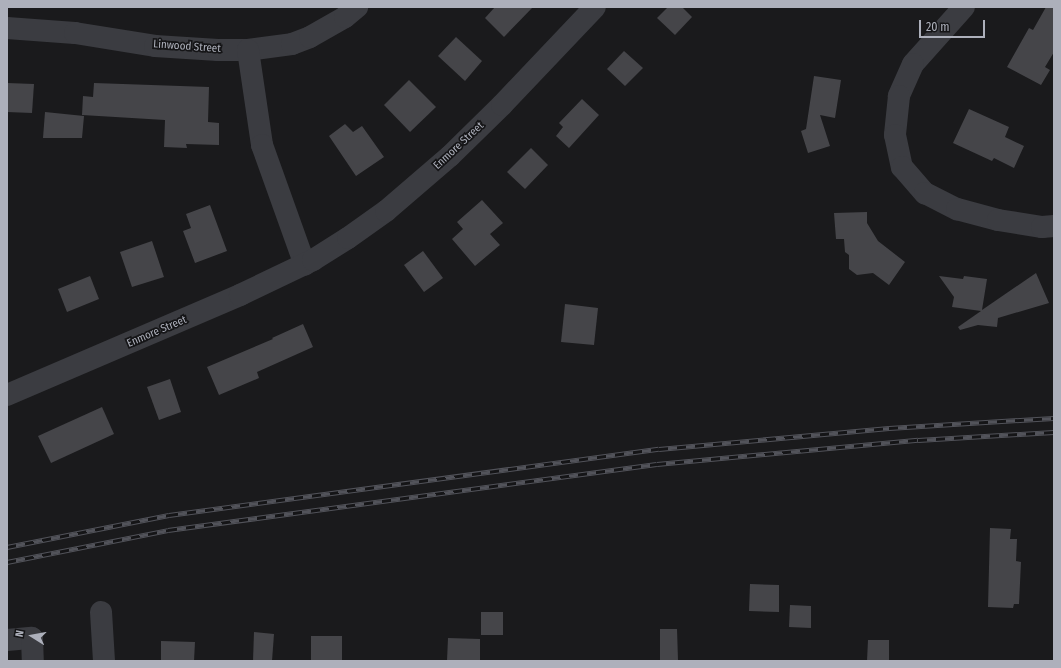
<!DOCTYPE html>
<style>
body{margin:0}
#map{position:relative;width:1061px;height:668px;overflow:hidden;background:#1a1a1c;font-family:"Fira Sans Condensed",sans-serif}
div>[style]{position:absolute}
.building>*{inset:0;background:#454549}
.minor>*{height:22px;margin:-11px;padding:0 11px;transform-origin:11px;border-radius:11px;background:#3b3c41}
.rail>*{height:4.5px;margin-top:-2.25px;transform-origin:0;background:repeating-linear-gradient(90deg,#151517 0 9px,#52535a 0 18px);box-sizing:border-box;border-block:1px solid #52535a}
span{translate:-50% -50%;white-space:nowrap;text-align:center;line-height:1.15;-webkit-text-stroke:3.5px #151517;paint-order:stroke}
.street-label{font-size:11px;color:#adb0bb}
.frame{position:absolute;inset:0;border:8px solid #adb0bb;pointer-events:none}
.north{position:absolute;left:12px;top:616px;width:40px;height:40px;-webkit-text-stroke:3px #151517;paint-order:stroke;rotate:281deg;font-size:11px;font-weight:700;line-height:16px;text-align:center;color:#adb0bb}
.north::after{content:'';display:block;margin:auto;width:14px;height:18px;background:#adb0bb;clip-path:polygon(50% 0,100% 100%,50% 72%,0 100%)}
.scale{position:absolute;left:919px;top:20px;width:66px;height:18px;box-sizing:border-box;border:2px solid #adb0bb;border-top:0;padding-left:5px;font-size:12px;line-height:14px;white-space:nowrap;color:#adb0bb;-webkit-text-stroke:3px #151517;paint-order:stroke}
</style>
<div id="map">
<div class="building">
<div style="clip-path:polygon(495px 7px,533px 7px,504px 37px,485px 18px)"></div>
<div style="clip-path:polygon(668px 7px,682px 7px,692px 17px,675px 35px,657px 18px)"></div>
<div style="clip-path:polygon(1046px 7px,1054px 7px,1054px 52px,1045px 67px,1050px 70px,1041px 85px,1007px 67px,1029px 28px,1033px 30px)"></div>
<div style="clip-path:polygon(456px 37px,482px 61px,465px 81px,438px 56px)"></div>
<div style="clip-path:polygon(624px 51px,643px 68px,625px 86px,607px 69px)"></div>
<div style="clip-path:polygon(814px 76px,841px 80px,835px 118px,820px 115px,830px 146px,808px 153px,801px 131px,806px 129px)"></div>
<div style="clip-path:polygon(409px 80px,436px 107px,410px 132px,384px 105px)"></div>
<div style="clip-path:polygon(7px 83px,34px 84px,32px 113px,7px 112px)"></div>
<div style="clip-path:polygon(94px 83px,209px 87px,208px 122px,219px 123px,219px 145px,186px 144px,187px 148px,164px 147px,165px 120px,82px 115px,83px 96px,93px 97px)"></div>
<div style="clip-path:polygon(582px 99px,599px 115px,569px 148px,556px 136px,563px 127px,559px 123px)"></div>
<div style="clip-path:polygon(969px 109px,1009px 127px,1005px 137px,1024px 146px,1014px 168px,994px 158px,992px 161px,953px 143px)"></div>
<div style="clip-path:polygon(45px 112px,84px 116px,82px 138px,43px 138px)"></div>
<div style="clip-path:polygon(345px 124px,353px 132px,362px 126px,384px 157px,356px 176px,329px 136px)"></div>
<div style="clip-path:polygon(531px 148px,548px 165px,525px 189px,507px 172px)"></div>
<div style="clip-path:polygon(482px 200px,503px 223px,490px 234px,500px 245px,475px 266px,452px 239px,463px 229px,457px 222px)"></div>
<div style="clip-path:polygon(210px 205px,227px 251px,195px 263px,183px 231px,191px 228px,186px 214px)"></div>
<div style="clip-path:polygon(867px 212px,867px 223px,878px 241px,905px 262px,889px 285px,873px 273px,857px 275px,849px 269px,849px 255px,845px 252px,844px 239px,836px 239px,834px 213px)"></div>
<div style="clip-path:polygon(152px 241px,164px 277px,132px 287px,120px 252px)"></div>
<div style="clip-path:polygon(423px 251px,443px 278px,424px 292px,404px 265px)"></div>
<div style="clip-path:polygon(1036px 273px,1049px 303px,998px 318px,997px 327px,978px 325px,960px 330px,958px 327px,981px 311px,952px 307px,954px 297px,939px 276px,963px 279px,964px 276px,987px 279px,982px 310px)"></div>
<div style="clip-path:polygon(90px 276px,99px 299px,67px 312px,58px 289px)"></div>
<div style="clip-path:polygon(565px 304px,598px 308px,594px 345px,561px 342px)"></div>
<div style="clip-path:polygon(303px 324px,313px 347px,257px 372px,259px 378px,219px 395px,207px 367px,273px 339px,272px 338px)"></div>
<div style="clip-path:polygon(170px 379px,181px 412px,159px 420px,147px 387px)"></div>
<div style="clip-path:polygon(102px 407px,114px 434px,51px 463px,38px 436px)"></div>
<div style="clip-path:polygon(990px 528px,1011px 529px,1010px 539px,1017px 539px,1016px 561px,1021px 562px,1019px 604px,1014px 604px,1013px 608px,988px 607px)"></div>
<div style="clip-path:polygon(750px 584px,779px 585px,779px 612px,749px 611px)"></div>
<div style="clip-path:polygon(790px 605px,811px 606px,811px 628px,789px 627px)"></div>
<div style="clip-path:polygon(481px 612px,503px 612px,503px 635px,481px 635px)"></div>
<div style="clip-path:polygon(660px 629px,677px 629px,678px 661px,660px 661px)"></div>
<div style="clip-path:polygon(254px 632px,274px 634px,272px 661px,253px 661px)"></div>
<div style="clip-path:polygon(311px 636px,342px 636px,342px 661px,311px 661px)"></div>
<div style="clip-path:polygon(448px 638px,480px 639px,480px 661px,447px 661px)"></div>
<div style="clip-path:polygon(868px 640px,889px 640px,889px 661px,867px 661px)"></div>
<div style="clip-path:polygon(161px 641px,195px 642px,194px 661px,161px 661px)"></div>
</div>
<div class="minor">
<div style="left:964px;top:7px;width:76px;rotate:131.8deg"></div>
<div style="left:913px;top:64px;width:35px;rotate:114deg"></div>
<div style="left:899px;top:96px;width:39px;rotate:96deg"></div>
<div style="left:895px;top:135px;width:33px;rotate:78deg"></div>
<div style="left:902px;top:167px;width:35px;rotate:49deg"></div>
<div style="left:925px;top:193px;width:36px;rotate:27deg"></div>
<div style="left:957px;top:209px;width:42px;rotate:15deg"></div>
<div style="left:998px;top:220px;width:45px;rotate:9deg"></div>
<div style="left:1042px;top:227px;width:12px;rotate:-5deg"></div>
<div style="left:7px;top:28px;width:68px;rotate:4.2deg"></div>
<div style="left:75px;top:33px;width:81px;rotate:9.2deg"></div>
<div style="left:155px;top:46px;width:63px;rotate:3.6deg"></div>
<div style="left:218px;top:50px;width:30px"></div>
<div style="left:248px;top:50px;width:44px;rotate:-7.8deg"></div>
<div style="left:292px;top:44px;width:19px;rotate:-21deg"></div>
<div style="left:310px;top:37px;width:40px;rotate:-29.7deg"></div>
<div style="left:345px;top:17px;width:16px;rotate:-40deg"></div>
<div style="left:248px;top:50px;width:96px;rotate:81.6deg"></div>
<div style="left:262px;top:145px;width:127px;rotate:70.3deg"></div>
<div style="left:7px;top:395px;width:254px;rotate:-23.2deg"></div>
<div style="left:240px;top:295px;width:81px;rotate:-25.6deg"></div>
<div style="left:313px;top:260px;width:41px;rotate:-32.2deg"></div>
<div style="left:348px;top:238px;width:47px;rotate:-35.4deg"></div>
<div style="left:386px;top:211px;width:84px;rotate:-40.7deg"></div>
<div style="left:450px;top:156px;width:73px;rotate:-44.4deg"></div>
<div style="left:502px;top:105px;width:135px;rotate:-46.5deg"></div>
<div style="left:101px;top:612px;width:49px;rotate:86.5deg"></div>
<div style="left:7px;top:640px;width:25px;rotate:-5deg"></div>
<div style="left:32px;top:638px;width:23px;rotate:88deg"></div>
</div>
<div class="rail">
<div style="left:7px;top:547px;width:165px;rotate:-11.2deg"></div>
<div style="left:169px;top:515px;width:494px;rotate:-7.7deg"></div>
<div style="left:659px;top:449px;width:231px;rotate:-5.2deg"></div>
<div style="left:889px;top:428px;width:165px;rotate:-3.5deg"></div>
<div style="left:7px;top:562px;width:164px;rotate:-11.2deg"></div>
<div style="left:168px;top:530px;width:493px;rotate:-7.7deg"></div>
<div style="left:657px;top:464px;width:262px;rotate:-5.3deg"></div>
<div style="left:918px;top:440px;width:136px;rotate:-3.4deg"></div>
</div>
<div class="street-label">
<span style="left:187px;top:47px;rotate:4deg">Linwood Street</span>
<span style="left:459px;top:146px;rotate:-43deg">Enmore Street</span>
<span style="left:157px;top:332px;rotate:-23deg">Enmore Street</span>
</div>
<div class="frame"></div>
<div class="north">N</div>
<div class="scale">20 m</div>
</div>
